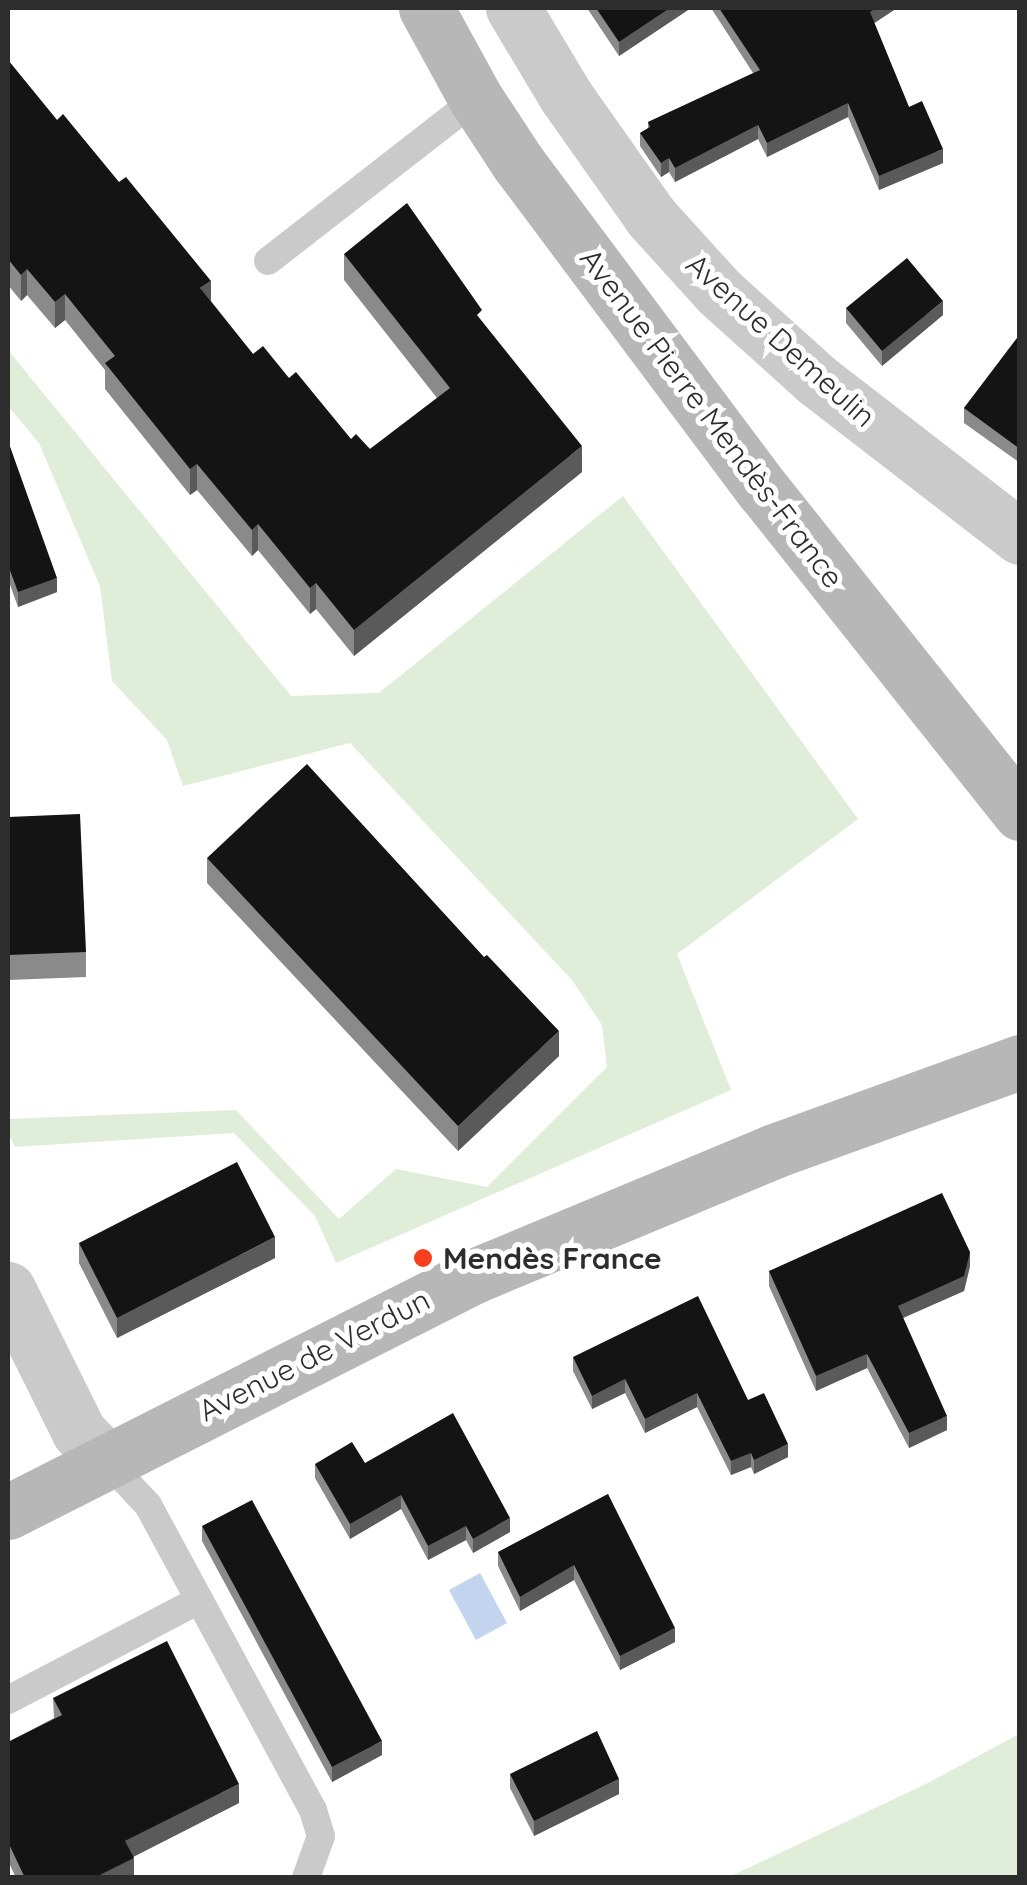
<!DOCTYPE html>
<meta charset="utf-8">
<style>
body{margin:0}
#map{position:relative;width:1027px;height:1885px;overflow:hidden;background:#fff;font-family:Quicksand,sans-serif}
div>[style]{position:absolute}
.green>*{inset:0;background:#dfedd9}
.water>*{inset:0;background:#c3d4ef}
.lane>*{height:28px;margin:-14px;padding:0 14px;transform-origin:14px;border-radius:14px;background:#cacaca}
.street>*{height:55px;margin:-27.5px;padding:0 27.5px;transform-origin:27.5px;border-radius:27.5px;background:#cacaca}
.secondary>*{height:55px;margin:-27.5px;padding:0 27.5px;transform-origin:27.5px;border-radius:27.5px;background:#b7b7b7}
.wall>*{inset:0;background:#8a8a8a}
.shaded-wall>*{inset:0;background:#5a5a5a}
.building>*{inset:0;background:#141414}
.dots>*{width:28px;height:28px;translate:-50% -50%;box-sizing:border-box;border:5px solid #fff;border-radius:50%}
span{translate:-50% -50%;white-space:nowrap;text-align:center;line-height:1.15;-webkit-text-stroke:10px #fff;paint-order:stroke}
.street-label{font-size:30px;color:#2d2d2d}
.poi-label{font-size:30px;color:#2d2d2d;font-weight:700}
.left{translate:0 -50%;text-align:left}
.frame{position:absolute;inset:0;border:10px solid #2d2d2d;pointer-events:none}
</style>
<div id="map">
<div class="green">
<div style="clip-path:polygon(8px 350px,291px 696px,379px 693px,623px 496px,858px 819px,677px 954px,731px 1090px,336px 1263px,315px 1216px,234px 1133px,15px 1147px,8px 1133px,8px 1119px,236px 1110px,339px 1219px,396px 1169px,487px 1187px,607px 1067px,602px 1025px,572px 980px,350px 743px,183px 786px,167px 740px,112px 681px,100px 586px,39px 443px,8px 406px)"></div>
<div style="clip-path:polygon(1019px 1734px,1019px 1877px,729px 1877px,930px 1782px)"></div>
</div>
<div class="water">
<div style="clip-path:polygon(480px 1573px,507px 1623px,476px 1640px,449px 1590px)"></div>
</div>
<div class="lane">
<div style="left:268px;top:261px;width:264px;rotate:-37.9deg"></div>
<div style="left:106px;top:1460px;width:62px;rotate:47deg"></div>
<div style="left:148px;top:1505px;width:347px;rotate:61.6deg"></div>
<div style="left:313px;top:1810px;width:27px;rotate:73deg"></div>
<div style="left:321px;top:1836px;width:45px;rotate:109.7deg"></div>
<div style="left:8px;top:1700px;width:216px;rotate:-27.6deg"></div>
</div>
<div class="street">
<div style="left:513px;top:8px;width:101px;rotate:59.1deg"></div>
<div style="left:565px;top:95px;width:149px;rotate:54.8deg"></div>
<div style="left:651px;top:217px;width:101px;rotate:47.8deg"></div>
<div style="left:719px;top:292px;width:133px;rotate:42deg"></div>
<div style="left:818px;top:381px;width:255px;rotate:37.7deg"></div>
<div style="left:8px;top:1289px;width:160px;rotate:63.6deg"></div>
<div style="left:79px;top:1432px;width:39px;rotate:46deg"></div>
</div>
<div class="secondary">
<div style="left:426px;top:8px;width:104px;rotate:61.2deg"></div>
<div style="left:476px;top:99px;width:77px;rotate:56.7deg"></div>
<div style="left:518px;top:163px;width:409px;rotate:53.2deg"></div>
<div style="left:763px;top:490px;width:413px;rotate:51.5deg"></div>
<div style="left:8px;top:1512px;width:522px;rotate:-26.86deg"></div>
<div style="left:474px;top:1276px;width:325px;rotate:-22.6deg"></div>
<div style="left:774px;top:1151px;width:262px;rotate:-19.9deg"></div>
</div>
<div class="wall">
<div style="clip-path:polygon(587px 8px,691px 8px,619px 56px)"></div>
<div style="clip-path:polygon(711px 8px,897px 8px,874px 23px,909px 107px,943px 163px,879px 190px,848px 117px,767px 157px,758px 139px,675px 182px,669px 172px,661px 177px,640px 146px,640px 133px,648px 128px,648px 122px,753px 73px)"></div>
<div style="clip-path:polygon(8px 60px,57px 120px,211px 301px,253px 354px,289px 378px,351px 439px,370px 449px,437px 398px,344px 280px,344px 254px,482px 322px,582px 472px,354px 656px,316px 609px,310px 614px,258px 550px,252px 556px,197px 490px,190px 495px,105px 389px,105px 370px,65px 320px,55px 328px,27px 295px,21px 301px,8px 285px)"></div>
<div style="clip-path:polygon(846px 308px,943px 315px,882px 366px,846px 323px)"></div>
<div style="clip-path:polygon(1020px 334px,1020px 463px,964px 423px,964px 408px)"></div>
<div style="clip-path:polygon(8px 441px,57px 592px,18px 607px,8px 579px)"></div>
<div style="clip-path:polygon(8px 817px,86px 952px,86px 977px,8px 980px)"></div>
<div style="clip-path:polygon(207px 858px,559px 1056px,458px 1151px,207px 883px)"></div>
<div style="clip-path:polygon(79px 1243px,275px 1258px,117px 1338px,79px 1263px)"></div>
<div style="clip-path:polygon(970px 1266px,964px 1291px,903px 1318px,947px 1430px,909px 1448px,867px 1368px,816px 1391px,769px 1286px,769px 1271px)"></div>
<div style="clip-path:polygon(573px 1357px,748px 1400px,788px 1457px,754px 1474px,751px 1467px,731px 1475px,697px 1407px,645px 1433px,625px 1393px,592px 1409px,573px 1371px)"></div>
<div style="clip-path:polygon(365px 1463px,510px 1532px,473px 1553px,466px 1540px,428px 1560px,401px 1509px,350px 1539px,315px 1478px,315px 1464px)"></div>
<div style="clip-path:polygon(608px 1494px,675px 1642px,620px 1670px,574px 1580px,520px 1611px,498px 1566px,498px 1552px)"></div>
<div style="clip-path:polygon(202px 1526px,382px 1755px,332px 1782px,202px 1541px)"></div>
<div style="clip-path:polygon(53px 1698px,239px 1803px,133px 1857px,134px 1877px,16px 1878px,8px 1861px,8px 1742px,54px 1718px)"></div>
<div style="clip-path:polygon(510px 1774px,619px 1794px,534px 1836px,510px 1788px)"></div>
</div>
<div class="shaded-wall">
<div style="clip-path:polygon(670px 8px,691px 8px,619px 56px,619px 42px)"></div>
<div style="clip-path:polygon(877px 8px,897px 8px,870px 26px,870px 12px)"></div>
<div style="clip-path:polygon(848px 103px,848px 117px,767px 157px,767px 143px)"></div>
<div style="clip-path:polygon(758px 125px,758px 139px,675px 182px,675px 168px)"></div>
<div style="clip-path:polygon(943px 149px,943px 163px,879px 190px,879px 176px)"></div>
<div style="clip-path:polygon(669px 158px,669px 172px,661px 177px,661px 163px)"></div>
<div style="clip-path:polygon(27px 269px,27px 295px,21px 301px,21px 275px)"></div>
<div style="clip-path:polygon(211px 281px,211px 307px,200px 288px)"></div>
<div style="clip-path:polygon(65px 294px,65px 320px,55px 328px,55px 302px)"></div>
<div style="clip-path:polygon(943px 301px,943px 315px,882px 366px,882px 351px)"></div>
<div style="clip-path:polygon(582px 446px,582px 472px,354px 656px,354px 630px)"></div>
<div style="clip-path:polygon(197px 464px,197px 490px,190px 495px,190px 469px)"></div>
<div style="clip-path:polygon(258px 524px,258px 550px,252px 556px,252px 530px)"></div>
<div style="clip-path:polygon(57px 578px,57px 592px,18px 607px,18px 592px)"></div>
<div style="clip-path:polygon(316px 583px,316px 609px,310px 614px,310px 588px)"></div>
<div style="clip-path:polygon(559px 1031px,559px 1056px,458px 1151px,458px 1126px)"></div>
<div style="clip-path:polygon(275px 1237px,275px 1258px,117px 1338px,117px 1318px)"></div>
<div style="clip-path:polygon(970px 1252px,970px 1266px,964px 1291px,898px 1320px,898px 1306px)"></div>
<div style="clip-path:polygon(867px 1354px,867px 1368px,816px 1391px,816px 1376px)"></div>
<div style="clip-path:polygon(625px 1379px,625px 1393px,592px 1409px,592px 1396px)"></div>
<div style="clip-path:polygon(697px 1393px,697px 1407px,645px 1433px,645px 1419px)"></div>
<div style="clip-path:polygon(947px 1416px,947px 1430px,909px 1448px,909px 1433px)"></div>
<div style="clip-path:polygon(788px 1444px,788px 1457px,754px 1474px,754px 1460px)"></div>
<div style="clip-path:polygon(751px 1453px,751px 1467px,731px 1475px,731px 1461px)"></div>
<div style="clip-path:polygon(401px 1495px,401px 1509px,350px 1539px,350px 1524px)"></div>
<div style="clip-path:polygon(510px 1518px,510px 1532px,473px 1553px,473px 1539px)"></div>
<div style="clip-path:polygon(466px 1526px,466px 1540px,428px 1560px,428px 1546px)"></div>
<div style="clip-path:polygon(574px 1565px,574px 1580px,520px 1611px,520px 1597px)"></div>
<div style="clip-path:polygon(675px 1628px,675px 1642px,620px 1670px,620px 1656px)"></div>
<div style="clip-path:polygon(382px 1741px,382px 1755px,332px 1782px,332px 1767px)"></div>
<div style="clip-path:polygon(619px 1779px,619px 1794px,534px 1836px,534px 1821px)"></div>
<div style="clip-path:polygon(239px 1784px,239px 1803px,125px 1861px,125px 1841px)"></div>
<div style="clip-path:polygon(134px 1858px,134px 1877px,94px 1878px)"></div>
</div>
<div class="building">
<div style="clip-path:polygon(596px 8px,670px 8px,619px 42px)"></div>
<div style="clip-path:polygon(719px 8px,877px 8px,870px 12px,909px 107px,922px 101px,943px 149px,879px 176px,848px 103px,767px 143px,758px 125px,675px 168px,669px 158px,661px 163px,640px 133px,650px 127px,648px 122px,760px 70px)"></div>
<div style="clip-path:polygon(8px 60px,57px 120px,63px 114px,119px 182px,126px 177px,211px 281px,200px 288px,253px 354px,263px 346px,289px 378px,296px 372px,351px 439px,356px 434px,370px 449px,450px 388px,344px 254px,407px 203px,482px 310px,477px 315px,582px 446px,354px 630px,316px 583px,310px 588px,258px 524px,252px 530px,197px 464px,190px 469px,105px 363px,115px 356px,65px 294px,55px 302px,27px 269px,21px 275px,8px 259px)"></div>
<div style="clip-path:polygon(907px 258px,943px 301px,882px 351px,846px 308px)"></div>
<div style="clip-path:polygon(1020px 334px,1020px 449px,964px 408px)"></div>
<div style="clip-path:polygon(8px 441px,57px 578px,18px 592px,8px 565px)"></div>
<div style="clip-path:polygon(307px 764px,484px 957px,487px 955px,559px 1031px,458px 1126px,207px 858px)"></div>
<div style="clip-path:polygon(80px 814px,86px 952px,8px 955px,8px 817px)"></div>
<div style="clip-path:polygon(237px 1162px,275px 1237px,117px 1318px,79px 1243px)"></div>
<div style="clip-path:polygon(942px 1193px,970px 1252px,964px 1276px,898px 1306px,947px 1416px,909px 1433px,867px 1354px,816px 1376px,769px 1271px)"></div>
<div style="clip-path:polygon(698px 1296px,748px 1400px,764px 1393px,788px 1444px,754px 1460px,751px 1453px,731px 1461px,697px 1393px,645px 1419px,625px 1379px,592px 1396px,573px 1357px)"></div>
<div style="clip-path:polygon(453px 1413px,510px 1518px,473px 1539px,466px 1526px,428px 1546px,401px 1495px,350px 1524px,315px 1464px,352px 1442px,365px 1463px)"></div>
<div style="clip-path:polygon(608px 1494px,675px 1628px,620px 1656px,574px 1565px,520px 1597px,498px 1552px)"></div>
<div style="clip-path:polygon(252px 1500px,382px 1741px,332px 1767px,202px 1526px)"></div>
<div style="clip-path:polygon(167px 1641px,239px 1784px,125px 1841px,134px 1858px,94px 1878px,25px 1878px,8px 1842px,8px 1742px,62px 1715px,53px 1698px)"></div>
<div style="clip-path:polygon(597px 1731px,619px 1779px,534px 1821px,510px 1774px)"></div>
</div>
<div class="dots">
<div style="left:423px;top:1258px;background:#f63f1e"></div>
</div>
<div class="street-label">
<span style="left:781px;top:340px;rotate:42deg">Avenue Demeulin</span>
<span style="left:712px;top:418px;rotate:53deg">Avenue Pierre Mendès-France</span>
<span style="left:314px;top:1355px;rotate:-27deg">Avenue de Verdun</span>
</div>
<div class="poi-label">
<span class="left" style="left:443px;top:1258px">Mendès France</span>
</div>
<div class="frame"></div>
</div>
